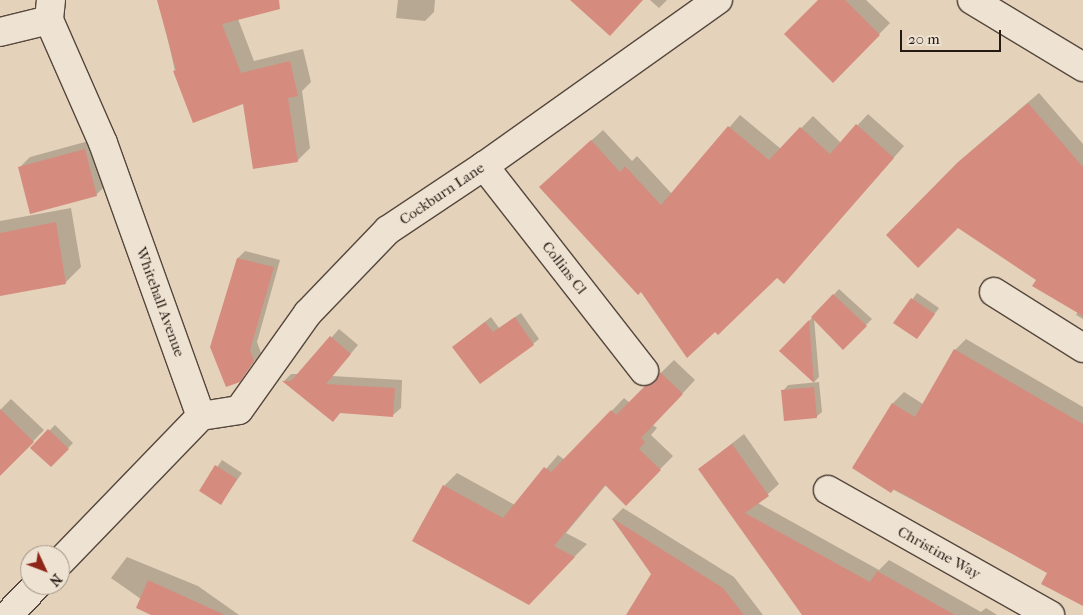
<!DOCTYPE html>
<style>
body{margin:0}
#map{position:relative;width:1083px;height:615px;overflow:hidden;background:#e5d2ba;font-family:"IM FELL French Canon",serif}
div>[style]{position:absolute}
.shadow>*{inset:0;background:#0003}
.building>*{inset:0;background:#d58c7f}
.roads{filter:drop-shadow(1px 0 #55473d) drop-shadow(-1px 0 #55473d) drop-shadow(0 1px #55473d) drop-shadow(0 -1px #55473d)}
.minor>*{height:28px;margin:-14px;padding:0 14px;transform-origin:14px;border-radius:14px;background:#eee2d2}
.tertiary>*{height:28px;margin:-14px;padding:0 14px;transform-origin:14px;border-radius:14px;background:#eee2d2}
span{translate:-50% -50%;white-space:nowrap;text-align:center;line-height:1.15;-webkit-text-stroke:4px #eee2d2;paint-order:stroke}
.street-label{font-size:15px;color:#251913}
.north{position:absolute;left:20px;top:545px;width:50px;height:50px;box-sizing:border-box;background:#eee2d2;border:1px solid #9e9286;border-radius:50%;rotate:133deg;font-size:14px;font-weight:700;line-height:20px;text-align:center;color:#251913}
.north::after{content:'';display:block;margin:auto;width:18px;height:22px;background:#8f2418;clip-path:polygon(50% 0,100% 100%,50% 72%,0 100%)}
.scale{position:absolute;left:900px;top:30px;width:101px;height:22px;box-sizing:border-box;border:2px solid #251913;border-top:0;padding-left:6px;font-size:15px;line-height:18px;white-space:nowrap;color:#251913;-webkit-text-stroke:4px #eee2d2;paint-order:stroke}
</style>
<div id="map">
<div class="shadow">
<div style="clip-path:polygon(159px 0,260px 0,238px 19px,254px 61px,303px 49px,311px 82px,302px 91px,310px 148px,297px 161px,244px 102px,175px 71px)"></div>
<div style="clip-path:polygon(398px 0,435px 0,434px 12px,425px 21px,396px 18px)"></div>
<div style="clip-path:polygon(650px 0,667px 0,659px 8px)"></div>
<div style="clip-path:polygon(820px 0,866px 0,890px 23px,833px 81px)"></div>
<div style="clip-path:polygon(1039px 93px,1083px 144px,1083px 319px,1076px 315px,1078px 311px,1037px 280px,971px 151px)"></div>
<div style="clip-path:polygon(868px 114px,904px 146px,784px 283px,777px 276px,641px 290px,552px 176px,603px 130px,632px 161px,637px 156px,672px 194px,740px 115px,781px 149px,813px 116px,841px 143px)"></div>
<div style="clip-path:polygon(96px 139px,107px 184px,96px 195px,19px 168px,30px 157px)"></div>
<div style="clip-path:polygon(71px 208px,81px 267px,66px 282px,0 295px,0 221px)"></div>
<div style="clip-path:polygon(245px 251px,280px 260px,257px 342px,261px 353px,239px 381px,211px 347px,238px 258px)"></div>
<div style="clip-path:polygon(839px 289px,872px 319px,843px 348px,814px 318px,819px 377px,814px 382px,781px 351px)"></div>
<div style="clip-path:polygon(917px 293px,939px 308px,917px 338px,895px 323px)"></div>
<div style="clip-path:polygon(521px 313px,539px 339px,533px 344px,453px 347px,491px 317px,499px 328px)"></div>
<div style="clip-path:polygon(339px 329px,358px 345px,332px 376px,402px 380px,401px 408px,393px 415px,341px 412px,333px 421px,284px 381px,291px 374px,299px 374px)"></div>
<div style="clip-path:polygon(966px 339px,1083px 407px,1083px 599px,1049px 573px,853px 468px,893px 403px,904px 392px,923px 404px,955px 350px)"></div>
<div style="clip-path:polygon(674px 360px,695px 380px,653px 425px,657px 428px,651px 435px,673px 456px,626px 504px,606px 485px,566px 533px,587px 544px,529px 603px,444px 486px,457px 473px,515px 505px,558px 455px,565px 460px,624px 398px,630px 403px)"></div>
<div style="clip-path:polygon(819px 382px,822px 412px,816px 417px,783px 391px,788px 385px)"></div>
<div style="clip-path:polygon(11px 399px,44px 430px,9px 466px,0 458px,0 410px)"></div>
<div style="clip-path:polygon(55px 425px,73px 443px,51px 466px,32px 448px)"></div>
<div style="clip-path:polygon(744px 434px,779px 484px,758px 503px,879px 570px,889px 560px,981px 612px,986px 608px,997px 615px,803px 615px,699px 469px)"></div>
<div style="clip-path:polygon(222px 460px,242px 473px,221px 503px,201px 490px)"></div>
<div style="clip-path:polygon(623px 508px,734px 577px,763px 615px,627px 615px,652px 574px,612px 519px)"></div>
<div style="clip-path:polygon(127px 557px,198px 586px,239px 615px,154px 615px,141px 599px,111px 578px)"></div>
</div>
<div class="building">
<div style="clip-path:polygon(157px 0,279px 0,280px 9px,222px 24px,241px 73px,290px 61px,298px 96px,288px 98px,298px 162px,253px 169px,243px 104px,193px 123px,173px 71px,176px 70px)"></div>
<div style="clip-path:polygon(570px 0,643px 0,610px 36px)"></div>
<div style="clip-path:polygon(818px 0,845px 0,880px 35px,833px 83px,784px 34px)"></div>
<div style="clip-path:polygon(1028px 103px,1083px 167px,1083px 316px,1032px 286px,1036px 280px,958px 228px,918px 268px,886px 235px,958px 162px)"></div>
<div style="clip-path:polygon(856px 124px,894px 158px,784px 284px,777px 278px,718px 335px,715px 332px,687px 358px,641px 292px,638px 295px,539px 187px,591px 140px,620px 172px,625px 166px,661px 205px,728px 126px,769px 160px,800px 127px,830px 154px)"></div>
<div style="clip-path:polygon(85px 149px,97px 196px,30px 214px,18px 167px)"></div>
<div style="clip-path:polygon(56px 222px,66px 284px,0 296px,0 233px)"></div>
<div style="clip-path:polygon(237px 258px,274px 267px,250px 350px,254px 361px,240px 382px,226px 387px,210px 347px)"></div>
<div style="clip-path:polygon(833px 294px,867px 326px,843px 350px,811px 317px)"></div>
<div style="clip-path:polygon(911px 298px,935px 314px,917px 339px,893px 323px)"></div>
<div style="clip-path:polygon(515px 317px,534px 345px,480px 384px,452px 347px,485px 322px,493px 332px)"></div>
<div style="clip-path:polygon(809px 320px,814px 383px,779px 351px)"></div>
<div style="clip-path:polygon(330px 336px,351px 354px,326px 384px,395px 388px,393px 417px,340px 413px,333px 422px,282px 381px,291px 381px)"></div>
<div style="clip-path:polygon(954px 349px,1083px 424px,1083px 606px,1041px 584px,1047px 573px,894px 489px,891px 493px,852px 468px,892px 403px,915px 417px)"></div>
<div style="clip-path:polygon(660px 372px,683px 394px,641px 438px,645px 442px,639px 449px,661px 470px,626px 506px,605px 485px,554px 546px,575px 557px,529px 605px,412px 541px,443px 485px,503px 518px,544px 467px,551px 472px,611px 410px,616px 415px,645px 386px,654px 383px)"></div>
<div style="clip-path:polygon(814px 387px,817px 418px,784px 421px,781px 390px)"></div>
<div style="clip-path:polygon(0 409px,34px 442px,0 476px)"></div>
<div style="clip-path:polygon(48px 429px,69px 449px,51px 467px,30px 448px)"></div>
<div style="clip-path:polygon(732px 444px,769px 496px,745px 513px,870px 582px,877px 571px,955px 615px,802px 615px,698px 469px)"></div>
<div style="clip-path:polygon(215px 465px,237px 479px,221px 505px,199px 491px)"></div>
<div style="clip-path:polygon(612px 518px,723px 588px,744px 615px,626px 615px,651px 574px)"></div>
<div style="clip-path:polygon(148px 580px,225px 615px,151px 615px,136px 608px)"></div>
</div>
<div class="roads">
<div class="minor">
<div style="left:972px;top:0;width:130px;rotate:31.1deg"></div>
<div style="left:0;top:32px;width:50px;rotate:-13.8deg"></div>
<div style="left:484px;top:166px;width:260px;rotate:52deg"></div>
<div style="left:994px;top:292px;width:105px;rotate:32.2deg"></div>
<div style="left:201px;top:416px;width:38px;rotate:-9deg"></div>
<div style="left:239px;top:410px;width:119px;rotate:-54.6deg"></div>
<div style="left:308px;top:313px;width:115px;rotate:-46.1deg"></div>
<div style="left:388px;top:230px;width:115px;rotate:-33.7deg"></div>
<div style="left:484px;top:166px;width:287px;rotate:-35.4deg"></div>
<div style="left:828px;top:490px;width:255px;rotate:29.4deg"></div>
</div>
<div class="tertiary">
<div style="left:51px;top:0;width:20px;rotate:96deg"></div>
<div style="left:49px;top:20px;width:134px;rotate:66.3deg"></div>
<div style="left:103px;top:143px;width:290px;rotate:70.3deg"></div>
<div style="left:201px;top:416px;width:203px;rotate:134deg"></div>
<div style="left:8px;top:615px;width:42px;rotate:-46deg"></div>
</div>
</div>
<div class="street-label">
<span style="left:442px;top:194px;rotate:-34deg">Cockburn Lane</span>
<span style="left:564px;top:268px;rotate:52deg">Collins Cl</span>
<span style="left:160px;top:302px;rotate:70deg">Whitehall Avenue</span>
<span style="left:939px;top:553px;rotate:29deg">Christine Way</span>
</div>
<div class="north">N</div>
<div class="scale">20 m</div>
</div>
